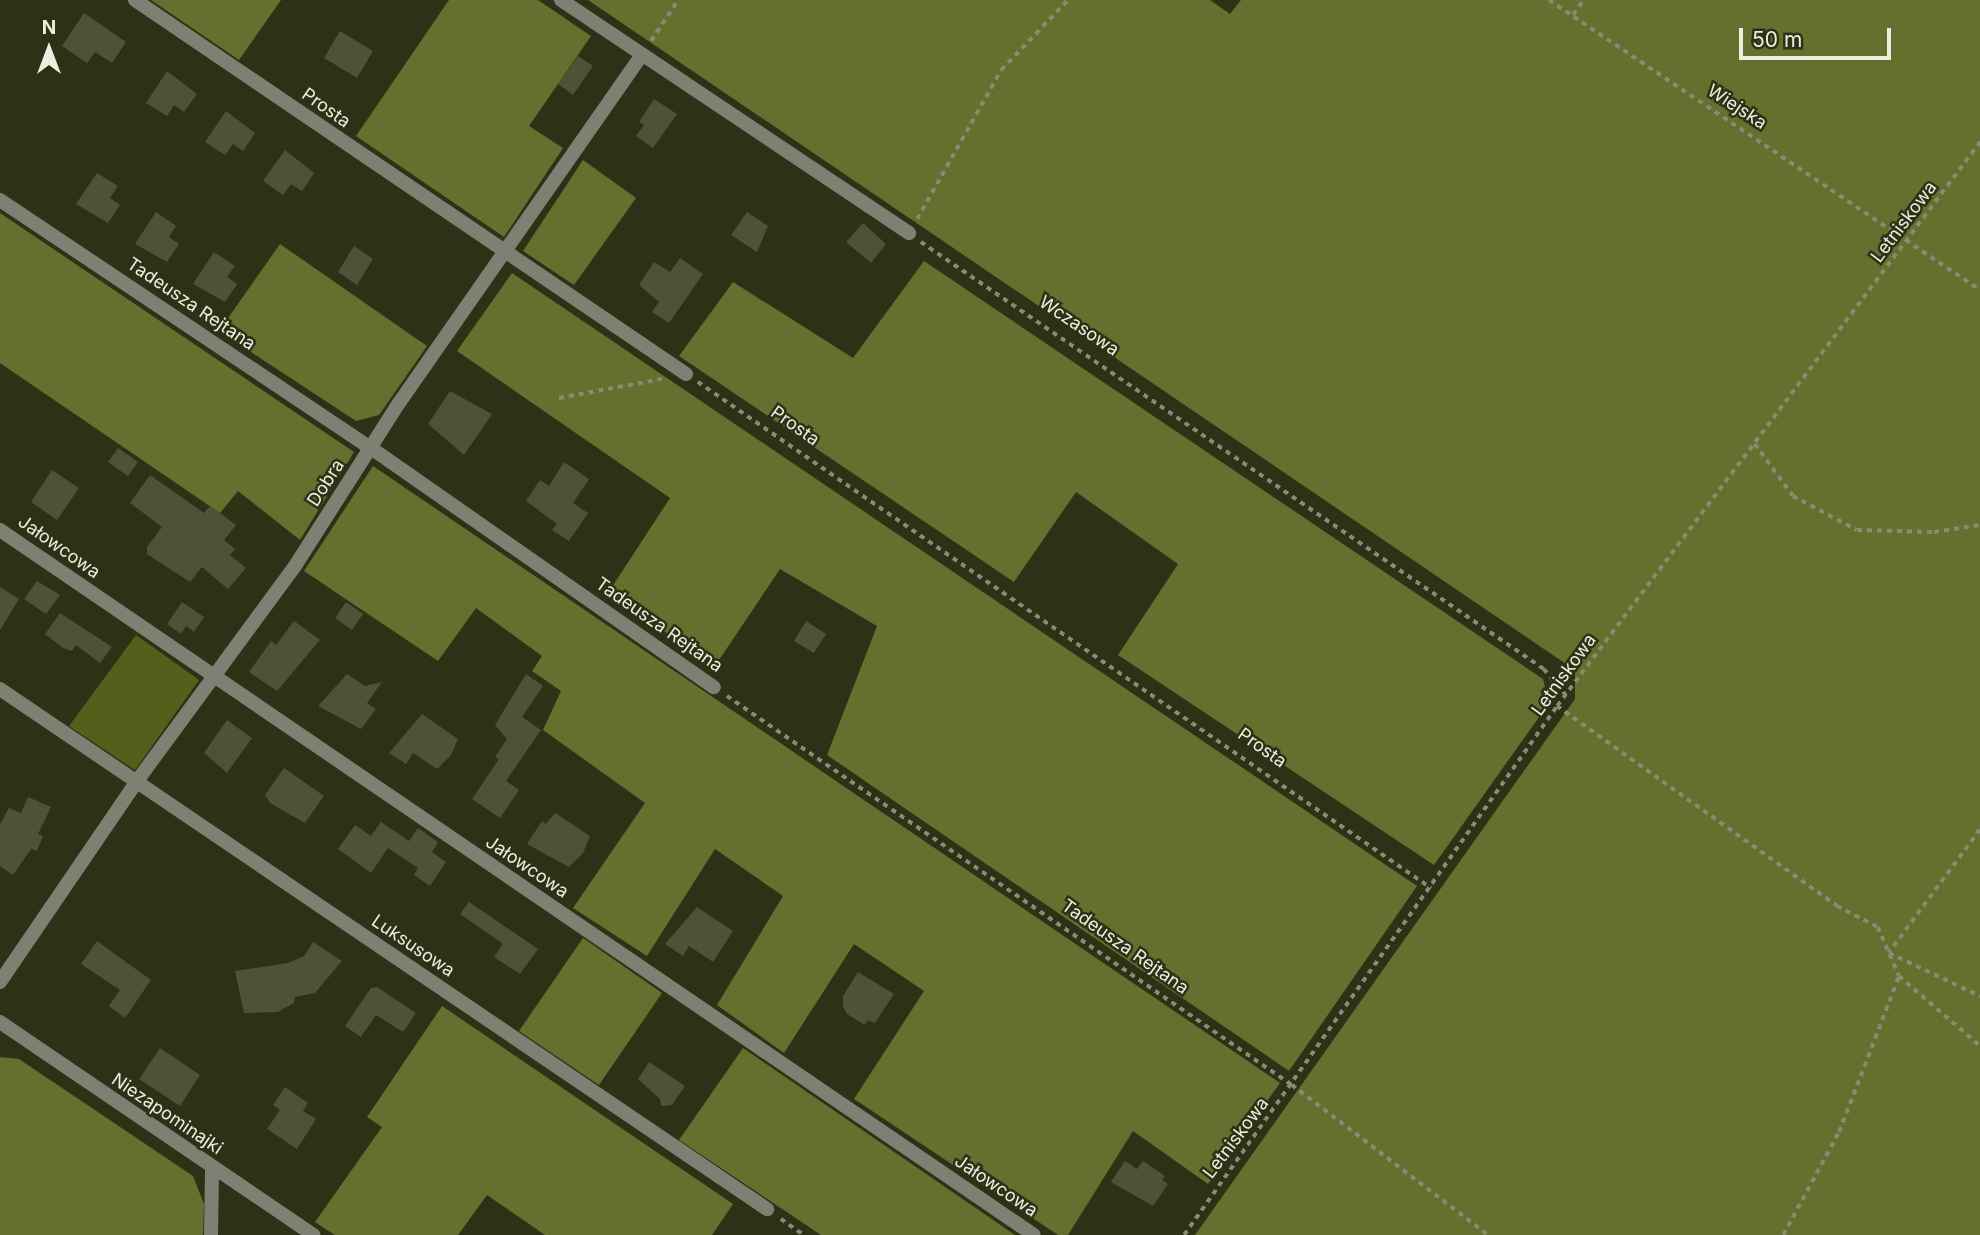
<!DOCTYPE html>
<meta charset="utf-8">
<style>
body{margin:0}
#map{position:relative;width:1980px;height:1235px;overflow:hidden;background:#2c3216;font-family:Inter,sans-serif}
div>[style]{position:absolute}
.green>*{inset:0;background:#535f1b}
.forest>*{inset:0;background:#64702e}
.building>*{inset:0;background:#4c5336}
.path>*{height:3.5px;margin-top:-1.75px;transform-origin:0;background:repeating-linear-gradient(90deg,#878c75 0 5px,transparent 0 10px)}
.street>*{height:14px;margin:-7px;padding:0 7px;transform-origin:7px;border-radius:7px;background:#7d8073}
span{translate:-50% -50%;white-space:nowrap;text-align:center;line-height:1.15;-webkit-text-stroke:5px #2c3216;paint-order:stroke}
.street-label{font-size:18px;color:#ebefdf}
.north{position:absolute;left:14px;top:14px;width:70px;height:70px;-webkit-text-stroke:5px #2c3216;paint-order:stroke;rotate:0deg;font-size:19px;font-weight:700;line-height:28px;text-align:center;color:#ebefdf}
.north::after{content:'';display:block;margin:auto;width:24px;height:32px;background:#ebefdf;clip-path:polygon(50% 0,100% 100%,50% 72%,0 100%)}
.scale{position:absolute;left:1739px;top:28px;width:152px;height:32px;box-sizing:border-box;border:4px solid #ebefdf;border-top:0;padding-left:9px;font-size:21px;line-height:24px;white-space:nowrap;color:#ebefdf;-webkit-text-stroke:5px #2c3216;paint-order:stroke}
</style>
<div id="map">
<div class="green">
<div style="clip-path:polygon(136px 635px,199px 680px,135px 770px,69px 726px)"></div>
</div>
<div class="forest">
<div style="clip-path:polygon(151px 0,281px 0,239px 60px)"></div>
<div style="clip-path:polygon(449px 0,538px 0,591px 36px,529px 126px,563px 148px,504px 237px,356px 136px)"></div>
<div style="clip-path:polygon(588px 0,1210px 0,1230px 14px,1241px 0,1980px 0,1980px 1235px,1195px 1235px,1575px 699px,1575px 670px)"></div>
<div style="clip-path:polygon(583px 160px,636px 198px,574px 285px,523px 251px)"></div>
<div style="clip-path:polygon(0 213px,354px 452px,300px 540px,238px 491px,220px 513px,0 363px)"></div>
<div style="clip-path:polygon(280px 244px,427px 346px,379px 415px,356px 421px,219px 331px)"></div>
<div style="clip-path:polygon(924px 261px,1543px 679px,1549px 703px,1434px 865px,1118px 655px,1178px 564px,1076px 492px,1014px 582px,679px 356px,733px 282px,853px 358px)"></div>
<div style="clip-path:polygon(512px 273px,1417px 886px,1289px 1071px,827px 755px,877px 626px,780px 569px,715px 666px,608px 593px,670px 498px,457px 351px)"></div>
<div style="clip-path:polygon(373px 466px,1280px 1083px,1208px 1184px,1133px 1131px,1068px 1235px,1058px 1235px,854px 1099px,924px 991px,854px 944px,784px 1053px,717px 1005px,783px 896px,715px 849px,647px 956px,573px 908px,645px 803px,543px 730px,561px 691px,532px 671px,542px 656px,476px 608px,438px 661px,304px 571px)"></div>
<div style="clip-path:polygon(583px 938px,662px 993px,599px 1085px,519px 1031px)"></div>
<div style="clip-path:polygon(442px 1006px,733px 1204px,712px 1235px,545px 1235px,487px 1195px,458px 1235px,335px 1235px,315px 1222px,382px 1127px,367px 1117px)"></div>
<div style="clip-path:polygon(743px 1048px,1015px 1235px,821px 1235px,679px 1140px)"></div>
<div style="clip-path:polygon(0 1057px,19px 1059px,193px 1176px,204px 1204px,203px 1235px,0 1235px)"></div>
</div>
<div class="building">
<div style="clip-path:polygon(84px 13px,126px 42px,112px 63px,95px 52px,87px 63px,62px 46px)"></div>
<div style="clip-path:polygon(340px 31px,373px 51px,357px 78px,324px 58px)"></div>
<div style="clip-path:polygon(578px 56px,593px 66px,573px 95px,558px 84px)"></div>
<div style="clip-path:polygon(167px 71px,197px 94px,184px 112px,174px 105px,167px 116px,146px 103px)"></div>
<div style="clip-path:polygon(654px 99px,677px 114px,653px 148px,636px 136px,644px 125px,639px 122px)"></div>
<div style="clip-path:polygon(226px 111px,255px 133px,243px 151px,233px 144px,225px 155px,205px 142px)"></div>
<div style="clip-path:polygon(285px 150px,314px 173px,302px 191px,291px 184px,283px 195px,263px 181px)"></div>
<div style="clip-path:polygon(97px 173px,118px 186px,110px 198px,120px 205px,108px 223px,76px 204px)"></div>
<div style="clip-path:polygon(156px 212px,176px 226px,169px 237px,179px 244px,167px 262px,135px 244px)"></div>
<div style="clip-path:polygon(747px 212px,768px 226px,757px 252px,731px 235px)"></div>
<div style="clip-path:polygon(863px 223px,886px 244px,871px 263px,846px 242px)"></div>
<div style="clip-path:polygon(354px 246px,373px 259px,357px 285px,338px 272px)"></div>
<div style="clip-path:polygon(214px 252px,235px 266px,227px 277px,237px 284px,225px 302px,193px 284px)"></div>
<div style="clip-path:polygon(680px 258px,703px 274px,669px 323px,652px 312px,659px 302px,639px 285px,654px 262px,670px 272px)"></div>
<div style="clip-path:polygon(450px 391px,492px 414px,464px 455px,428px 424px)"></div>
<div style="clip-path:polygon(118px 448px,138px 462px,128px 476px,108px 462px)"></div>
<div style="clip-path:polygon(564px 462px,589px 479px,573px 503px,588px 513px,569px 541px,552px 530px,557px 524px,526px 501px,540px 480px,549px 486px)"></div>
<div style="clip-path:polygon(52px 470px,79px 488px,57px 520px,31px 502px)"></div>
<div style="clip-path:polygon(150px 475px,204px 513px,210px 506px,236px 525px,224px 540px,235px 549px,230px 555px,246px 568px,228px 589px,202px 567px,190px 582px,147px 554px,147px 547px,162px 527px,130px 503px)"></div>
<div style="clip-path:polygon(37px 581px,60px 595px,46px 614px,24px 599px)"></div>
<div style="clip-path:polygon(0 587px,19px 599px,0 630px)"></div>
<div style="clip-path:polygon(182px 602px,204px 617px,194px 632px,186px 626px,181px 634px,167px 624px)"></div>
<div style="clip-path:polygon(346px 602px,363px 614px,352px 630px,335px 618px)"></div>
<div style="clip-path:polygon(60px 613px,112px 647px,100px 663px,76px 645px,72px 651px,63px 648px,45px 634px)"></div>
<div style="clip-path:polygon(294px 621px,320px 640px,277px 691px,249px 672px,271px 641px,276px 645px)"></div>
<div style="clip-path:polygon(806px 621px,826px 634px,814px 653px,794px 641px)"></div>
<div style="clip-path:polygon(347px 674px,365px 686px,382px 682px,367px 703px,376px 709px,361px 729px,318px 706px)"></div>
<div style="clip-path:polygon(526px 674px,543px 686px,522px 717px,541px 730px,506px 781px,519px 790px,500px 818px,472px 799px,499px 759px,495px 757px,507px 739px,495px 725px)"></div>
<div style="clip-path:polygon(422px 714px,458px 739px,451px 755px,437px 769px,413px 753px,406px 764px,389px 753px)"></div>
<div style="clip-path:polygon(227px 720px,252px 738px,227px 773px,204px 753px)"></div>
<div style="clip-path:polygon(284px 768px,324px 796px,305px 823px,270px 803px,265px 795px)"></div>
<div style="clip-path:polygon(28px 797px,51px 807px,38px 834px,43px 836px,37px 851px,31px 849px,13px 875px,0 866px,0 824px,9px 808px,21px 813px)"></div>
<div style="clip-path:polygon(555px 813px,590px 836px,583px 853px,569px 867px,527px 844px,542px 821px,546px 824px)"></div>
<div style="clip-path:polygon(381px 822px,409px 841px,418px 828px,438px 842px,432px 852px,446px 862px,430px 886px,414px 875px,418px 868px,388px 848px,371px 873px,338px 849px,355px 825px,371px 836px)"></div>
<div style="clip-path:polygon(469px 902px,538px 949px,520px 974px,494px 957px,503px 944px,460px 914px)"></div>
<div style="clip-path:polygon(697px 907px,733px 931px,713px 962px,689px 946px,683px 956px,665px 944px)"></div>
<div style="clip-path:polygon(97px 941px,151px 980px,125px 1018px,109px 1006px,120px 990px,81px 964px)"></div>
<div style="clip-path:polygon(313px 942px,342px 961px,315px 993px,295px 997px,294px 1003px,278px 1012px,244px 1013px,235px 971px,288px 963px,304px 956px)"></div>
<div style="clip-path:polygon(858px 972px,894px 994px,875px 1023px,868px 1020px,865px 1025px,847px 1014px,843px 1006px,843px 996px)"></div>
<div style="clip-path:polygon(377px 987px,416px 1013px,403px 1032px,376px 1015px,361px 1037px,345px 1026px,371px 988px)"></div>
<div style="clip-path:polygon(160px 1048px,200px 1075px,180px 1106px,139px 1079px)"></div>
<div style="clip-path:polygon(649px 1062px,685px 1086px,672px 1105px,661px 1106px,660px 1099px,638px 1079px)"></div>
<div style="clip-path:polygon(285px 1087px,308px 1103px,303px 1111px,316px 1119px,297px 1149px,267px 1129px,280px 1110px,273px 1105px)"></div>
<div style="clip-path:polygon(1125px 1161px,1137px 1169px,1143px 1161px,1165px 1176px,1162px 1180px,1168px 1184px,1153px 1206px,1111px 1182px)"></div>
</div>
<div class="path">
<div style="left:1549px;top:0;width:519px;rotate:33.93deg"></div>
<div style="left:1573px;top:15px;width:18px;rotate:-56deg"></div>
<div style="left:651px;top:41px;width:49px;rotate:-56.6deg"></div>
<div style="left:917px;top:219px;width:171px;rotate:-60.6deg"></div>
<div style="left:1001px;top:70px;width:97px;rotate:-46.3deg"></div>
<div style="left:921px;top:242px;width:755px;rotate:34.43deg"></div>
<div style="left:1544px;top:669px;width:34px;rotate:50deg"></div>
<div style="left:698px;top:382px;width:891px;rotate:34.62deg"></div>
<div style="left:559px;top:398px;width:105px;rotate:-10.5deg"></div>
<div style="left:1755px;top:444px;width:64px;rotate:53.8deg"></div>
<div style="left:1793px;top:496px;width:72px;rotate:28deg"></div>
<div style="left:1857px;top:530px;width:77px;rotate:1.5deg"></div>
<div style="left:1934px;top:532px;width:47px;rotate:-8.7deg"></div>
<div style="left:727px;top:696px;width:686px;rotate:34.55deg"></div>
<div style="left:1292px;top:1085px;width:247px;rotate:37.4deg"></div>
<div style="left:1557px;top:706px;width:344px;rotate:35.5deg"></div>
<div style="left:1837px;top:906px;width:46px;rotate:27.1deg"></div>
<div style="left:1878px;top:927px;width:53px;rotate:66.8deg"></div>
<div style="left:1899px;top:976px;width:107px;rotate:40.8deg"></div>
<div style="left:1980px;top:830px;width:153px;rotate:126.5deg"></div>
<div style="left:1889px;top:953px;width:101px;rotate:25.3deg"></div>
<div style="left:781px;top:1219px;width:28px;rotate:35deg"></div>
<div style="left:1184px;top:1235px;width:647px;rotate:-54.81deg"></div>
<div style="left:1557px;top:706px;width:705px;rotate:-53.13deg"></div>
<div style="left:1783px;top:1235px;width:117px;rotate:-61.5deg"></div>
<div style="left:1839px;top:1132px;width:167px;rotate:-69deg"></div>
</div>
<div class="street">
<div style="left:135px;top:0;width:666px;rotate:34.17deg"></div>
<div style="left:561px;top:0;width:419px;rotate:33.8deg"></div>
<div style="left:0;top:200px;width:446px;rotate:33.8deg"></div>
<div style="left:371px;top:448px;width:418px;rotate:34.9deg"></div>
<div style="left:0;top:530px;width:1251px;rotate:34.29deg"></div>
<div style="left:0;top:689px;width:927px;rotate:34.14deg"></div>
<div style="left:0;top:982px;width:243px;rotate:-55.7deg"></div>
<div style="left:137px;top:781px;width:267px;rotate:-53.7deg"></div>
<div style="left:295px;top:566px;width:193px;rotate:-57.5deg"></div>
<div style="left:399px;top:403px;width:424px;rotate:-55.1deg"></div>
<div style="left:0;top:1022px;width:379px;rotate:34.2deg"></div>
<div style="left:211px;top:1235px;width:67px;rotate:-89.1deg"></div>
</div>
<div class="street-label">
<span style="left:1737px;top:107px;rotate:33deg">Wiejska</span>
<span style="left:326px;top:108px;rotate:35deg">Prosta</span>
<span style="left:1904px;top:222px;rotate:-53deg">Letniskowa</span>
<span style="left:191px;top:304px;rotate:34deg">Tadeusza Rejtana</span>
<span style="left:1079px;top:326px;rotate:34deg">Wczasowa</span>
<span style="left:795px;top:426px;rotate:35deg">Prosta</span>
<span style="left:326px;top:483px;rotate:-57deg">Dobra</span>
<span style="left:59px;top:547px;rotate:35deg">Jałowcowa</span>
<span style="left:659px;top:625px;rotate:35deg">Tadeusza Rejtana</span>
<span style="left:1564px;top:675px;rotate:-54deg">Letniskowa</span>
<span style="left:1262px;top:748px;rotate:35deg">Prosta</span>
<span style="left:527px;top:867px;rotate:34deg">Jałowcowa</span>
<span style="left:413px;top:946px;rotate:34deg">Luksusowa</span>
<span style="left:1125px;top:947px;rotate:35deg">Tadeusza Rejtana</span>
<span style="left:167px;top:1114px;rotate:34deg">Niezapominajki</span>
<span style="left:1236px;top:1138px;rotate:-53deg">Letniskowa</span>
<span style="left:996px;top:1186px;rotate:34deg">Jałowcowa</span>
</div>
<div class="north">N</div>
<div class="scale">50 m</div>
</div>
